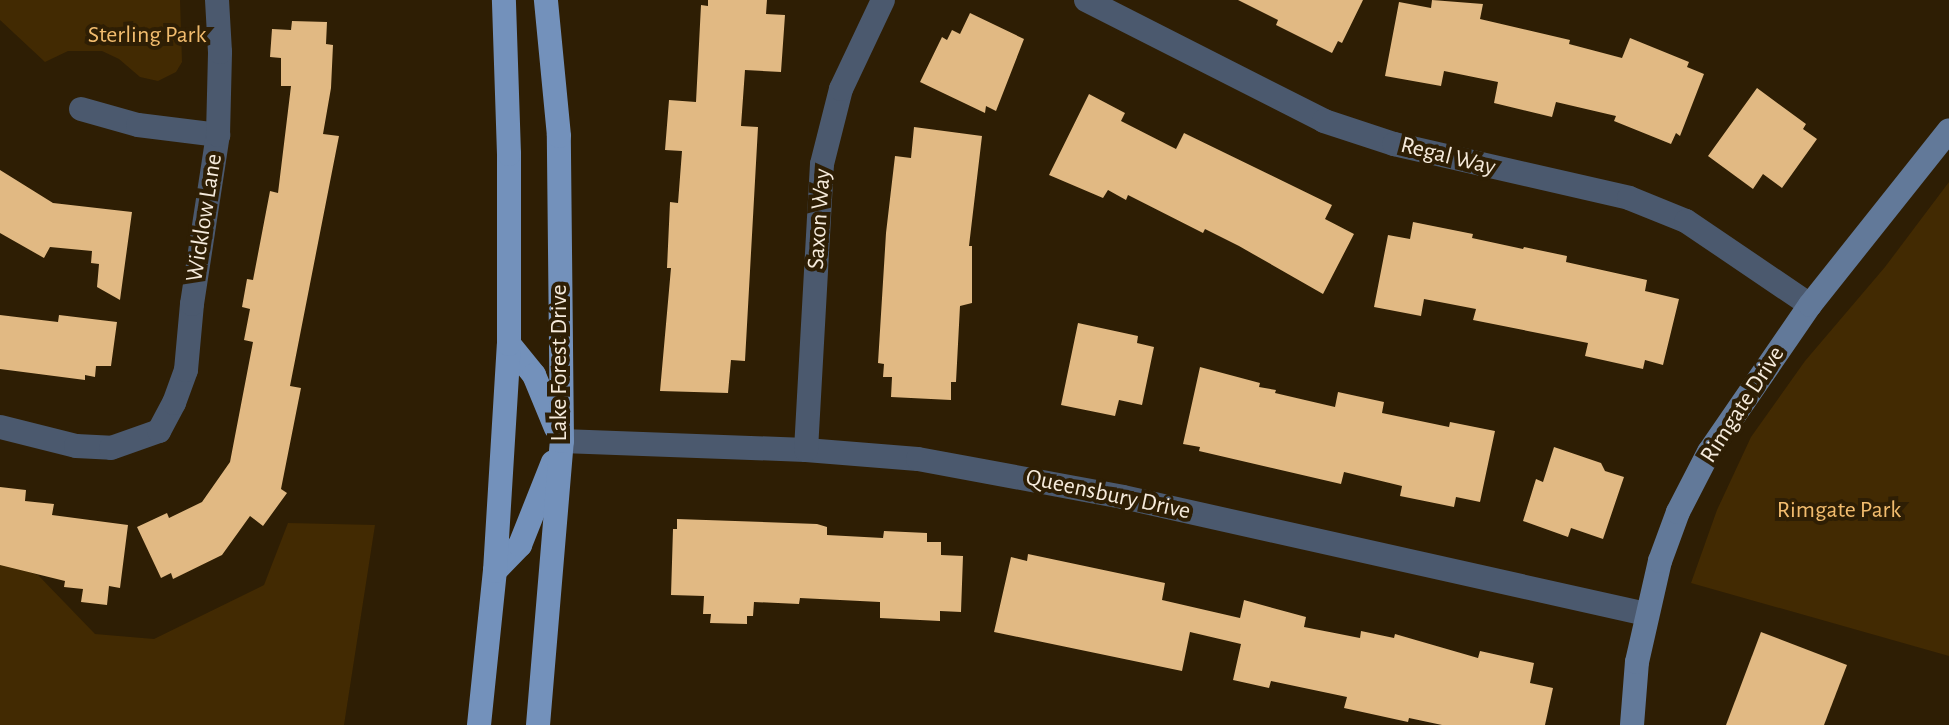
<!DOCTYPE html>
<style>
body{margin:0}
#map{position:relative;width:1949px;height:725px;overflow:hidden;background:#2e1e04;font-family:"Alegreya Sans",sans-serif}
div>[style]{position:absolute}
.green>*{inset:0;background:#422a02}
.building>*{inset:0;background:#e1b983}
.street>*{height:24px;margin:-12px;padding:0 12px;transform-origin:12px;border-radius:12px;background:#4b596e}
.secondary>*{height:24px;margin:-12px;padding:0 12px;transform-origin:12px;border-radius:12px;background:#627999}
.primary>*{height:24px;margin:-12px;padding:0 12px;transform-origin:12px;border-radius:12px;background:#7391bb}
span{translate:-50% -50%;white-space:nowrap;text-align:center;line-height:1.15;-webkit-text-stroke:8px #2e1e04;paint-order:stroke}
.park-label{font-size:24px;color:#f2bc6e}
.street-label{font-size:24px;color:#f6ebdc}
</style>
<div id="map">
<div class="green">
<div style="clip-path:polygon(0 0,180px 0,182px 62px,176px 72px,158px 81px,140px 77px,119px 59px,102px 51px,68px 51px,45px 62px,0 20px)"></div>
<div style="clip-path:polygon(1949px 182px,1949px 656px,1691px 583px,1717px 510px,1751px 437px,1805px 361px,1885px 267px)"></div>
<div style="clip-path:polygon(288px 523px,375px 525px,344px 725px,0 725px,0 561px,38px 575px,95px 634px,154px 639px,264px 585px)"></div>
</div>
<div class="building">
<div style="clip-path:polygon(708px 0,767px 0,766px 14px,785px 15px,781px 72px,745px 70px,741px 126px,758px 127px,745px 361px,731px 360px,728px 393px,660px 391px,671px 268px,667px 268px,670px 202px,678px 203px,682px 151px,665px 150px,669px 100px,696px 102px,701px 5px,708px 6px)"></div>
<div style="clip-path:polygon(1238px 0,1363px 0,1342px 43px,1338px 41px,1332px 53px,1276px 25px,1278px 20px)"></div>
<div style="clip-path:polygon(1432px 0,1483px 4px,1480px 19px,1570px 40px,1569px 44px,1622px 58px,1630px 38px,1689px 62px,1687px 67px,1704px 74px,1680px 136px,1676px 133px,1671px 144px,1614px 121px,1616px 116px,1556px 102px,1552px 117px,1494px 103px,1498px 82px,1444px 71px,1441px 86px,1385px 76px,1399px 2px,1431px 8px)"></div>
<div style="clip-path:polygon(970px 13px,1024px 39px,996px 111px,986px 106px,985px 113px,920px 82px,942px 37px,947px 40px,952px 30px,960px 34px)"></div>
<div style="clip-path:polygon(292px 21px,327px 22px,326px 44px,333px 45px,331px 88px,323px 134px,339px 136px,290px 386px,301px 388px,281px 489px,287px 493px,263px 526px,250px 516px,222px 555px,173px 579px,171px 573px,161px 578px,137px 527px,167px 513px,169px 518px,202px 502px,230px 462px,253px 342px,244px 340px,250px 309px,242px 307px,247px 279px,253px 280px,270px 191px,278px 193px,291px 86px,281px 86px,281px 58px,270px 57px,272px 29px,291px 30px)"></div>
<div style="clip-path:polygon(1757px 88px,1806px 124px,1803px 129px,1817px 139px,1782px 188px,1763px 174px,1753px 189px,1708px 156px)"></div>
<div style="clip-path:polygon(1089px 94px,1125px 113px,1121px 121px,1176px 149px,1184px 133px,1332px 205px,1325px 219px,1354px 234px,1323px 294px,1239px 246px,1205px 229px,1203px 233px,1128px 195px,1126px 200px,1108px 190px,1103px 198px,1049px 175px)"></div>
<div style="clip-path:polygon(914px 127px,982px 136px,969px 246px,972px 246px,972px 303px,960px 306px,956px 382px,951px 382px,951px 400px,891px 397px,892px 377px,883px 377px,884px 364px,878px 363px,886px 233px,895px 156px,911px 158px)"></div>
<div style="clip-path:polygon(0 170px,53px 203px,132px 212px,120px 300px,97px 287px,99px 264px,91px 263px,92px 251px,50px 247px,44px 258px,0 233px)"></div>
<div style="clip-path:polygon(1413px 222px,1473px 234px,1472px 238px,1523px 249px,1524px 247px,1567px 256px,1566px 262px,1647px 280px,1645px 291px,1679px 299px,1663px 365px,1645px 360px,1643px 369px,1585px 356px,1588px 343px,1473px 320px,1476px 309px,1424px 299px,1421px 316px,1374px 307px,1388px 235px,1410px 239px)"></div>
<div style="clip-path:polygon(0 315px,58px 322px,59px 315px,117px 322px,111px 366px,96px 366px,95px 377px,85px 375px,85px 380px,0 369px)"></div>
<div style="clip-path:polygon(1078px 323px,1138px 336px,1137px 343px,1154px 347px,1142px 405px,1119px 400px,1115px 416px,1061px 405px)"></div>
<div style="clip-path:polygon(1200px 367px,1260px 383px,1259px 387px,1276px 390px,1275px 393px,1335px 407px,1338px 392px,1384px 402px,1382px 413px,1449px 427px,1450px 422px,1495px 431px,1480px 502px,1456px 497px,1454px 507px,1400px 496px,1402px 486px,1344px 472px,1341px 484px,1199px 451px,1200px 447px,1183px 444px)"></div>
<div style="clip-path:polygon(1554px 447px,1601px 463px,1605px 471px,1624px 477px,1603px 539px,1571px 528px,1568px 537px,1523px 521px,1536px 479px,1543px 482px)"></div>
<div style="clip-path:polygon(0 487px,26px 490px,25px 501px,54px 504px,52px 515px,128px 525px,120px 588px,109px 586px,107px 605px,81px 602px,83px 589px,64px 587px,65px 581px,0 565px)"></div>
<div style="clip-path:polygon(677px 519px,817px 524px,827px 527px,827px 535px,883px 538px,884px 531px,927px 533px,927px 542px,941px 542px,941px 555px,963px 556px,961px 612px,940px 611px,940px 621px,880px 618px,880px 602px,800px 598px,799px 604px,754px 602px,753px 616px,747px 616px,747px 624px,710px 623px,711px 614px,703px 614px,704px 596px,671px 595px,673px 529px,677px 529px)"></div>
<div style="clip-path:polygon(1028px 554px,1165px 583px,1162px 600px,1240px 618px,1244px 600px,1306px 617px,1304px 627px,1360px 638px,1361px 631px,1394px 638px,1395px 634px,1478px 658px,1480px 651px,1534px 663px,1530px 683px,1553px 688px,1545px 725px,1442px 725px,1409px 718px,1408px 722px,1344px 708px,1347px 697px,1271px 681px,1269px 688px,1233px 680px,1241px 644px,1190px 632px,1182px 671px,994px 632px,1011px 557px,1027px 561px)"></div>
<div style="clip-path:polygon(1761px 632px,1847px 665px,1824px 725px,1726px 725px)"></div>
</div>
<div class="street">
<div style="left:1086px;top:0;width:267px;rotate:26.9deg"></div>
<div style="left:1324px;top:121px;width:74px;rotate:18.2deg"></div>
<div style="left:1394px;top:144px;width:241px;rotate:12.9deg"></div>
<div style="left:1629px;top:198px;width:61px;rotate:22deg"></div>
<div style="left:1686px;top:221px;width:150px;rotate:34.1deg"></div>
<div style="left:81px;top:109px;width:59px;rotate:15.7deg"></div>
<div style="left:138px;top:125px;width:81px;rotate:7.1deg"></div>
<div style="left:0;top:427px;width:78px;rotate:14deg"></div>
<div style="left:76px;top:446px;width:35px;rotate:3deg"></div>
<div style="left:111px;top:448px;width:51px;rotate:-19.5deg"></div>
<div style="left:159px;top:431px;width:32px;rotate:-62deg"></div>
<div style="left:174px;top:403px;width:35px;rotate:-70deg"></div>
<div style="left:186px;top:370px;width:66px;rotate:-84.8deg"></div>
<div style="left:192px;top:304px;width:171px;rotate:-81.3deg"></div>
<div style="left:218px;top:135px;width:83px;rotate:-88.6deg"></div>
<div style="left:220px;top:52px;width:52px;rotate:-93.3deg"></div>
<div style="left:562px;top:441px;width:244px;rotate:2.1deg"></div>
<div style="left:806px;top:450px;width:112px;rotate:4.6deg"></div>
<div style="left:918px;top:459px;width:208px;rotate:10.5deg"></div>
<div style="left:1123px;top:497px;width:536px;rotate:12.61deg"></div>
<div style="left:806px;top:450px;width:286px;rotate:-86.8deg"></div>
<div style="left:822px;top:164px;width:77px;rotate:-75.8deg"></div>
<div style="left:841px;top:89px;width:98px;rotate:-64.7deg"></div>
</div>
<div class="secondary">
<div style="left:1632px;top:725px;width:63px;rotate:-85.5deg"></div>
<div style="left:1637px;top:662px;width:104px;rotate:-77.2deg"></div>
<div style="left:1660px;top:561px;width:52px;rotate:-69.8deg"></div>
<div style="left:1678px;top:512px;width:68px;rotate:-62.7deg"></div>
<div style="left:1709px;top:452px;width:178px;rotate:-55.5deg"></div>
<div style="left:1810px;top:305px;width:223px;rotate:-51.5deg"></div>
</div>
<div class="primary">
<div style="left:509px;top:344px;width:40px;rotate:51deg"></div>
<div style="left:534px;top:375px;width:57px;rotate:67.5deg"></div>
<div style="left:495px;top:571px;width:36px;rotate:-46deg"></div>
<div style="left:520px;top:545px;width:89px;rotate:-68.3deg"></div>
<div style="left:479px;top:725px;width:155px;rotate:-84.1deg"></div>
<div style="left:495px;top:571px;width:227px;rotate:-86.5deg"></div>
<div style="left:509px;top:344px;width:190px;rotate:-90deg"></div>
<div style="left:509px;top:154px;width:154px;rotate:-91.9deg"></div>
<div style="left:538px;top:725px;width:285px;rotate:-85.2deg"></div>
<div style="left:562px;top:441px;width:305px;rotate:-90.6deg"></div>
<div style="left:559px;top:136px;width:137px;rotate:-95.5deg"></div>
</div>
<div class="park-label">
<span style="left:147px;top:36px">Sterling Park</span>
<span style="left:1839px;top:511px">Rimgate Park</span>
</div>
<div class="street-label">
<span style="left:1448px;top:157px;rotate:14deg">Regal Way</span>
<span style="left:205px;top:218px;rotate:-81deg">Wicklow Lane</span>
<span style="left:820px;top:219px;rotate:-86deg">Saxon Way</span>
<span style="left:560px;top:363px;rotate:-90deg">Lake Forest Drive</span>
<span style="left:1743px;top:405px;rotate:-57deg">Rimgate Drive</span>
<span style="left:1108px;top:495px;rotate:12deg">Queensbury Drive</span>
</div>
</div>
